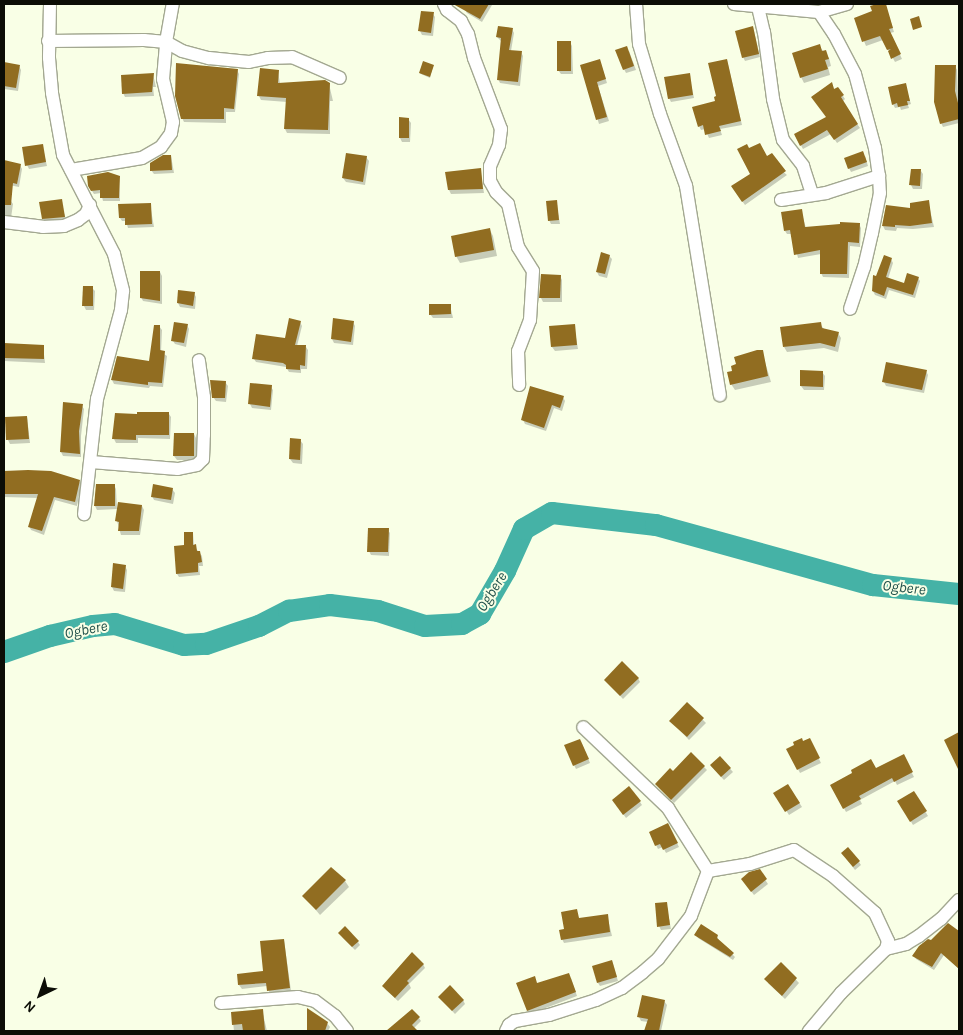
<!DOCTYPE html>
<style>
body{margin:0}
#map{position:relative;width:963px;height:1035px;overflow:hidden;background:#f9ffe6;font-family:Karla,sans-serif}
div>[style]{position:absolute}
.shadow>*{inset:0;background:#0003}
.river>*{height:22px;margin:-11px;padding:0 11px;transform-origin:11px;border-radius:11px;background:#45b2a6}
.building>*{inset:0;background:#916d21}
.roads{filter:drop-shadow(1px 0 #a3a891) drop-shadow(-1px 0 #a3a891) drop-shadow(0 1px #a3a891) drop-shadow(0 -1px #a3a891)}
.minor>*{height:12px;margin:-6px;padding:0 6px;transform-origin:6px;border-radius:6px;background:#fff}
span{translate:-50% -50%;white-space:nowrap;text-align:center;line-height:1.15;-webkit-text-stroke:4px #f9ffe6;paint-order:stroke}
.water-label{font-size:15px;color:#23524c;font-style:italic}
.frame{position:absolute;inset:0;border:5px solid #0c0d06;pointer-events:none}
.north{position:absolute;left:15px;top:970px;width:50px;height:50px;-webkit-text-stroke:4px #f9ffe6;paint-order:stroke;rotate:222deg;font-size:14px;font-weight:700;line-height:20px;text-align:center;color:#0c0d06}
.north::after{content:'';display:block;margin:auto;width:18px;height:22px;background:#0c0d06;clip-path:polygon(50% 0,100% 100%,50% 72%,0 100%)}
</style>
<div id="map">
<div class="shadow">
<div style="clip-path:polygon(468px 4px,491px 4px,492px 5px,482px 22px,467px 13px,465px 10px)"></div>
<div style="clip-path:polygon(885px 4px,894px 32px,890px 33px,902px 59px,895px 62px,883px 40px,866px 46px,855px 19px,873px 12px,872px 6px)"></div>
<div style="clip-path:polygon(433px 14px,435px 17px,433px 36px,422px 35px,420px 31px)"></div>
<div style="clip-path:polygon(753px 27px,760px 57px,745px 61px,743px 57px)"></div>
<div style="clip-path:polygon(512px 29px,514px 33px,511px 51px,521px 52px,523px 56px,520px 86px,500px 83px,498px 79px,502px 42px,497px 37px)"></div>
<div style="clip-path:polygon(570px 42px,572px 46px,573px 74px,561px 74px,558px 70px)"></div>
<div style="clip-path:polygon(819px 46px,829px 58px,831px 66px,828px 67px,830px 75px,804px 83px,801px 77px)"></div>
<div style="clip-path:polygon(629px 51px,636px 70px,626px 73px,624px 69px)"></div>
<div style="clip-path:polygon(727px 60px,742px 125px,720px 129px,722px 135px,709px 138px,705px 129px,701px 130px,699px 126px,716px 102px)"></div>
<div style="clip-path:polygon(600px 61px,607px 83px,598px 86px,609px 121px,599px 124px,582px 66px)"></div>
<div style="clip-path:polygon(4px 64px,19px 66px,21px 70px,18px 91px,4px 89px)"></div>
<div style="clip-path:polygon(433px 66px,430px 78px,421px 74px,420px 73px)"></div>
<div style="clip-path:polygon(955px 66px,957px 70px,959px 123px,943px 127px,941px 123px)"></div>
<div style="clip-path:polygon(237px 70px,239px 74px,235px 112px,226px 112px,226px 123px,184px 122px,182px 118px)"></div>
<div style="clip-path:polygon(278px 71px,280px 84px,329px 84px,333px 101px,330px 101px,330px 134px,287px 133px,285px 129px,287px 102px,261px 100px,259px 96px)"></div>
<div style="clip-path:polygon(153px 74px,156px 87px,153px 87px,154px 96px,125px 97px,123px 93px)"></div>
<div style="clip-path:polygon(689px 74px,694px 98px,671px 102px,669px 98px)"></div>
<div style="clip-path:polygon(832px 84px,835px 91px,843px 96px,845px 99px,842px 102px,860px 128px,837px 143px,831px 134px,803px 149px,795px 135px,827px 117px)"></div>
<div style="clip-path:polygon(905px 85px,911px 104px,908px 105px,909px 108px,901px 110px,900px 107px,895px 108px,893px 104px)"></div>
<div style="clip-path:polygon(408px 119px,411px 123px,410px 142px,402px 142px,400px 138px)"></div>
<div style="clip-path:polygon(42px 145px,47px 166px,29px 169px,27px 165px)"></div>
<div style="clip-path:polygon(749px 150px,767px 158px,787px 175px,745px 205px,732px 187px,751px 174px)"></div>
<div style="clip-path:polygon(171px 156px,174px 173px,154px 174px,151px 170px)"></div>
<div style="clip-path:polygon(865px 156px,868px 166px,851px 172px,849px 168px)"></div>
<div style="clip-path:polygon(366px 157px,369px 161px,365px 185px,346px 182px,343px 178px)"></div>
<div style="clip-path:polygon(4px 161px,20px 165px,22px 169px,19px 187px,4px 184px)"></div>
<div style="clip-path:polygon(480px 169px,484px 193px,451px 194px,449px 190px)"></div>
<div style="clip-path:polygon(921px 171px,923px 174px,922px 189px,913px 189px,911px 185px)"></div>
<div style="clip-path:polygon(119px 177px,120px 201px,103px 201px,101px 193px,94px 194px,92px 191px)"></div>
<div style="clip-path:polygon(4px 200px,11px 201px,13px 204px,11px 218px,4px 219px)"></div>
<div style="clip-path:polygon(556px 201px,560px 224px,551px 224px,549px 220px)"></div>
<div style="clip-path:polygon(928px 201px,934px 227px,913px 229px,897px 228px,896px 231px,885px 230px,883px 226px)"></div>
<div style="clip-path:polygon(150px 204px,154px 227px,128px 228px,126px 221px,122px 221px,120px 218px)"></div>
<div style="clip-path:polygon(62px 206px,66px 220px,45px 222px,43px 218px)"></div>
<div style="clip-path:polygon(801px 211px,806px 228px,859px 224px,861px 228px,860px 247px,850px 246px,849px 278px,823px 277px,821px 273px,821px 254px,798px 258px,792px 234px,787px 234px,785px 231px)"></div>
<div style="clip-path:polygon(490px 230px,493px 236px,497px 256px,460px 263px,456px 256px)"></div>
<div style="clip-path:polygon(609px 256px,612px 259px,607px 278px,599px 276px,597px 272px)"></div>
<div style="clip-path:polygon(891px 259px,893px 263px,888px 279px,905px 285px,918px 278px,920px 281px,915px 298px,889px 290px,886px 299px,875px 295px,873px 291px,877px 278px)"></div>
<div style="clip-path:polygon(160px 272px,162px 276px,162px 304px,143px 301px,141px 297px)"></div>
<div style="clip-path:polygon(560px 276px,562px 280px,562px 302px,543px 302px,541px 298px)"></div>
<div style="clip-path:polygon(92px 288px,95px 291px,94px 310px,86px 310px,84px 306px)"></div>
<div style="clip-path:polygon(194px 293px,196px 297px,195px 309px,180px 307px,178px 303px)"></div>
<div style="clip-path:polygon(450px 305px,453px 318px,433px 318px,430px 314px)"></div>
<div style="clip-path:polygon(300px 322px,302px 326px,297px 346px,306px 347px,308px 350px,307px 369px,301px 369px,301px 373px,289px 372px,286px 367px,256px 362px,254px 359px,286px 339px)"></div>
<div style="clip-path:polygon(353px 322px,355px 326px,353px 345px,334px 343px,332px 339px)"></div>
<div style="clip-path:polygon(820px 324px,824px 329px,838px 333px,841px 338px,838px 352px,824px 348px,787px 352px,784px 347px)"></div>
<div style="clip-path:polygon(187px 325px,189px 329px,186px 347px,175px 344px,173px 341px)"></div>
<div style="clip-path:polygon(159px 326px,162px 330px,161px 352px,167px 356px,163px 387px,150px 386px,149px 388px,114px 384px,112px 380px,150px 362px)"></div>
<div style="clip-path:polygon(574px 326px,578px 349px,555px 351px,552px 347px)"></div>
<div style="clip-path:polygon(4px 345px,43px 346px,45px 363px,4px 361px)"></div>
<div style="clip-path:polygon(762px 352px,771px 382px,735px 390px,731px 384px,733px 372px)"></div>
<div style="clip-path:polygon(926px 371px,928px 375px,924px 393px,886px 386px,884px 382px)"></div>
<div style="clip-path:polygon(822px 372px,825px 376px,824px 390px,804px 390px,801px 386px)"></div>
<div style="clip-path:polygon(225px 382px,228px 386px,226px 402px,216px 401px,213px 397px)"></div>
<div style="clip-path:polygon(271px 387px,273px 390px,271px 410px,252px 408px,250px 404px)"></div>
<div style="clip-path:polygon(563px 397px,565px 401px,562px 411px,554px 408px,546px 431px,525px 424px,523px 420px)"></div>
<div style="clip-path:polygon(82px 406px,84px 409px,81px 436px,81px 457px,63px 456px,61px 452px)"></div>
<div style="clip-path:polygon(169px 414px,171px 417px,170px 439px,138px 438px,138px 443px,116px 443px,114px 439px,116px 415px)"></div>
<div style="clip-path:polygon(27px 417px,30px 443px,10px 444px,8px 440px)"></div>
<div style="clip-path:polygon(194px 434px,196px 438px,196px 460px,177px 460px,174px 456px)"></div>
<div style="clip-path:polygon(300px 440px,303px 444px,302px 464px,293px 463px,290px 459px)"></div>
<div style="clip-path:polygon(28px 471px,79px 481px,81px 485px,77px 506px,55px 500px,44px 535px,31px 530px,29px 526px,39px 498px,4px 497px,4px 472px)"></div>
<div style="clip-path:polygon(114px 485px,116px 489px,117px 509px,97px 510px,95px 506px)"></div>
<div style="clip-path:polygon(172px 489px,175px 493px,173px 504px,154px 500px,152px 496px)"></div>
<div style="clip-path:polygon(142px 506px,144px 510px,140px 535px,121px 535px,117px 521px)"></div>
<div style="clip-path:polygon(388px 530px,390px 533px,389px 556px,371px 555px,369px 551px)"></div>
<div style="clip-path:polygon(193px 533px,194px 546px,202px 556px,203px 566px,199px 566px,200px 575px,179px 577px,177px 574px)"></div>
<div style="clip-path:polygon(125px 566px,127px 570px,125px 592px,114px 591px,112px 587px)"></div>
<div style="clip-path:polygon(638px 678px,640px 682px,623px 699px,605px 680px)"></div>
<div style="clip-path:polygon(687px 704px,706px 723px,689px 740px,671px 721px)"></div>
<div style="clip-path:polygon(809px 739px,821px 763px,800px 773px,788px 750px)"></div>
<div style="clip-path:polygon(582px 744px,590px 763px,576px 769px,574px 765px)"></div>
<div style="clip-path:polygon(691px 754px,707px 770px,674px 803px,656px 784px,673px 773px)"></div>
<div style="clip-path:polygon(903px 756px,914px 777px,897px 785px,895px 781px,860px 800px,862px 804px,846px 812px,832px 786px,876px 770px)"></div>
<div style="clip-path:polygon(720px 757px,733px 772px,724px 780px,711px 766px)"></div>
<div style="clip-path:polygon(788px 785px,802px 807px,789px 815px,775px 793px)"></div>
<div style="clip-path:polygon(914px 793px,928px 816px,913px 825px,899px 802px)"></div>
<div style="clip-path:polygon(640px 802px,642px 805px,626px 818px,616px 804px)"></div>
<div style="clip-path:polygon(668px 825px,679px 847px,666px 853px,663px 847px,658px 849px,656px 845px)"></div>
<div style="clip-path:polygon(845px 857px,859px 862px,861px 865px,855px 870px)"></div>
<div style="clip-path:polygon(759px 871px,768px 884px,754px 895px,745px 883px)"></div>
<div style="clip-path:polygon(345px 881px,349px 887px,320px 915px,304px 896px)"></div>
<div style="clip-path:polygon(666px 903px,671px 929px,661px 930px,659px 926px)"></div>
<div style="clip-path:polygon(576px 911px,579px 919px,607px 915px,612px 936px,564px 943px,562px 939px,565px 930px)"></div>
<div style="clip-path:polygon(948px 925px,959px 932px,959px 969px,944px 955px,934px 970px,916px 959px,914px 956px)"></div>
<div style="clip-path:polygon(696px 935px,717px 936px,719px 941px,735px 957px,733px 960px,698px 938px)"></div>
<div style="clip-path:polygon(342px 937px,358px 942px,360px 945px,355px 950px)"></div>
<div style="clip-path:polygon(284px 940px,291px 991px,270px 994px,267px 986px,242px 989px,239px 985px,264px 972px)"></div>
<div style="clip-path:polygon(612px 961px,618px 981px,600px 986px,598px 983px)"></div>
<div style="clip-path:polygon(423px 964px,425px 968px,409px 984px,411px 988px,398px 1001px,386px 990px,383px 986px)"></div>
<div style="clip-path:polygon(781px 964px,799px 983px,785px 999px,768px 983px)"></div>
<div style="clip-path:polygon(571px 978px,577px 996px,530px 1014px,528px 1010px,538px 985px)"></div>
<div style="clip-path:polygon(440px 998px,463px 1000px,465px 1004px,455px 1014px)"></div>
<div style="clip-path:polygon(664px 1001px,667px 1005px,661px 1031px,645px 1031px,648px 1022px,641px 1021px,639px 1017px)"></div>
<div style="clip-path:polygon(262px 1010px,267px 1031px,234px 1031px,232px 1013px)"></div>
<div style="clip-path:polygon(309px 1010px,327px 1023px,330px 1027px,328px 1031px,308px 1031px)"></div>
<div style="clip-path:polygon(419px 1018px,421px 1021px,414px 1028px,417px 1031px,393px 1031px,391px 1028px)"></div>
</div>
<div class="river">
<div style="left:4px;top:652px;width:49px;rotate:-19.2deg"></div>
<div style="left:50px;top:636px;width:44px;rotate:-13.1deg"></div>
<div style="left:93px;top:626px;width:22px;rotate:-5deg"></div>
<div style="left:115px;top:624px;width:72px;rotate:16.9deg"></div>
<div style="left:184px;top:645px;width:22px;rotate:-3deg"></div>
<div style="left:206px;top:644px;width:56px;rotate:-18.8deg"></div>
<div style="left:259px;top:626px;width:34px;rotate:-27deg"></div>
<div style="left:289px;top:611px;width:41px;rotate:-8.3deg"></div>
<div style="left:330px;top:605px;width:48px;rotate:7.1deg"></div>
<div style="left:378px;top:611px;width:49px;rotate:17.7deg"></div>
<div style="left:425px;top:626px;width:37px;rotate:-3deg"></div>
<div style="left:462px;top:624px;width:21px;rotate:-29deg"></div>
<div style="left:480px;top:614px;width:50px;rotate:-59.8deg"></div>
<div style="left:505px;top:571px;width:46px;rotate:-65.7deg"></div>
<div style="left:524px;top:529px;width:32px;rotate:-30deg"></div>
<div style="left:552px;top:513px;width:105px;rotate:6.6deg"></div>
<div style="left:656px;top:525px;width:225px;rotate:15.5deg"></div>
<div style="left:873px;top:585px;width:86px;rotate:6deg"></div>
</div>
<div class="building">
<div style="clip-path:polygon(453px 4px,489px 4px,480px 19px)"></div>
<div style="clip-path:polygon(877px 4px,886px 4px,893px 28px,889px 29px,901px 54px,891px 59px,888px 51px,891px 49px,887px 50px,880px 36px,862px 42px,854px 18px,872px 11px,870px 6px)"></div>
<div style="clip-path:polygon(421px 11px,434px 12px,431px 33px,418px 31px)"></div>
<div style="clip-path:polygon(919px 16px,922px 27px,913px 30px,910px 19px)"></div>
<div style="clip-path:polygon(498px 26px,513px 28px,509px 50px,522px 51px,518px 82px,497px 80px,501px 38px,496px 37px)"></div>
<div style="clip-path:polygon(753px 26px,759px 54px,742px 58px,735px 31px)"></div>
<div style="clip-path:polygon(557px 41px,571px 41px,571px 71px,557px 71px)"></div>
<div style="clip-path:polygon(820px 44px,822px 51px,826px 50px,829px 59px,825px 60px,828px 69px,800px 78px,792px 53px)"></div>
<div style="clip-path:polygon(627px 46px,634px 66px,623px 70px,615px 50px)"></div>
<div style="clip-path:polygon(600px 59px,606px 79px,597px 82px,607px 117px,596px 120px,580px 65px)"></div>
<div style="clip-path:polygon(727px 59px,741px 121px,719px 126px,721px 131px,705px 135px,703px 125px,698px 127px,692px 107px,715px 101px,714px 97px,716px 96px,708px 63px)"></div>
<div style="clip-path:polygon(423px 61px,434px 65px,430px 77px,419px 73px)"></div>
<div style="clip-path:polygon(4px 62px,20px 65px,16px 88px,4px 86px)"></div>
<div style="clip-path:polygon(176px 63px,238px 69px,234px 109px,224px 108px,224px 119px,181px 119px,175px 96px)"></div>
<div style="clip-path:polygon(935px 65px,956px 65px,955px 91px,959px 107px,959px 119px,940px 124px,934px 102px)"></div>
<div style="clip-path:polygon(260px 68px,279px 70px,278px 83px,325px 80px,330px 83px,328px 130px,284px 129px,286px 98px,257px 96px)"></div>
<div style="clip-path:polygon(154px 73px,152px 92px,122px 94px,121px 75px)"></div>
<div style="clip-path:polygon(690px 73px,693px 95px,668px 99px,664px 77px)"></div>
<div style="clip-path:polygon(832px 82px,834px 89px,838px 87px,844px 95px,841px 97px,858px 124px,834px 140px,827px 130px,800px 146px,794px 134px,826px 117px,811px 97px)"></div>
<div style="clip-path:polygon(906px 83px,910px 101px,907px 101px,908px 105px,898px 107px,897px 103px,892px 105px,888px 87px)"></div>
<div style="clip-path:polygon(399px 117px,409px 118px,409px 138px,399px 138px)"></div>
<div style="clip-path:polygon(760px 143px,767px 156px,772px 153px,786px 171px,742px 202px,731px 186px,750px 174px,737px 149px,747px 144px,749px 148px)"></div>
<div style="clip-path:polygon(43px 144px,46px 162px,25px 166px,22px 147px)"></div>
<div style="clip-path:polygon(863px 151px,867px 162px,848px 169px,844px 158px)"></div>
<div style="clip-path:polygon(346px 153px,367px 156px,363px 182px,342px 178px)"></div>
<div style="clip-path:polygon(163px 155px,171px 155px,172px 170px,150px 171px,150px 163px)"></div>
<div style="clip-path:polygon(4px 160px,21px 164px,17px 184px,13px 183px,11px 205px,4px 205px)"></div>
<div style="clip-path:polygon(481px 168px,483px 189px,448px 190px,445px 172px)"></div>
<div style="clip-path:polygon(911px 169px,921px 169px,920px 186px,909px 185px)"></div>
<div style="clip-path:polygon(108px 172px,120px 176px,119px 198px,100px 198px,100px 190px,91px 191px,88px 186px,87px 176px)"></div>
<div style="clip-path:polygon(62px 199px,65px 217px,42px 219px,39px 202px)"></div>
<div style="clip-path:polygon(557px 200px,559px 220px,548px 221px,546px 201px)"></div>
<div style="clip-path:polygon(929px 200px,932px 223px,910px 226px,895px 225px,895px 227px,882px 226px,886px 205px,910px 208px,910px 203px)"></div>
<div style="clip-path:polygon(151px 203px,152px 224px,125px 225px,125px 218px,119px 218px,118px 204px)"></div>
<div style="clip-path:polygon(802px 209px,805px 227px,840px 224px,840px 222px,860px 223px,859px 243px,848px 242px,847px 274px,820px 274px,820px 250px,794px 255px,790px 230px,784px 231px,781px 212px)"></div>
<div style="clip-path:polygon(490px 228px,494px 250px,455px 257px,451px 236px)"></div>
<div style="clip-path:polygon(601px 252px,610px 255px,605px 274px,596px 272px)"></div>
<div style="clip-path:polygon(884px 255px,892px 258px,886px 277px,904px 283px,907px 273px,919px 277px,913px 295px,887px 287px,884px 296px,872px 291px,873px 275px,876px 276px)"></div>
<div style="clip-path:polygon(140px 271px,160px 271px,160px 301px,140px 298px)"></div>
<div style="clip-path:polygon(541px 274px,561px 275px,560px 298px,539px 298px)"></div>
<div style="clip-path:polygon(83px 286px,93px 286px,93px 306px,82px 306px)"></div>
<div style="clip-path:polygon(178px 290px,195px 292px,193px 306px,177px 303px)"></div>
<div style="clip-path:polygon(429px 304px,451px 304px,451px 314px,429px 315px)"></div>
<div style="clip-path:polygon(289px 318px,301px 321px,295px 345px,306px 345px,305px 366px,300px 365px,300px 370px,286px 369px,286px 365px,283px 363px,252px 359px,256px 334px,285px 338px)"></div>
<div style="clip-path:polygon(333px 318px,354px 321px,351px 342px,331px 339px)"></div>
<div style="clip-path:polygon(174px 322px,188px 324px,184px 343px,171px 341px)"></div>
<div style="clip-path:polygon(821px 322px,822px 328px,839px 332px,835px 347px,820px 343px,783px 347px,780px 327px)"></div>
<div style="clip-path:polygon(575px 324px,577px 345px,551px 347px,549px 326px)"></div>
<div style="clip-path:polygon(154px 325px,160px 325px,160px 350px,165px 351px,162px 383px,148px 382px,148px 385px,111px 380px,117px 356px,149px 361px)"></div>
<div style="clip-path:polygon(4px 343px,44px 345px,44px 359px,4px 358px)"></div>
<div style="clip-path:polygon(757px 350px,763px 350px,768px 376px,730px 385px,727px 372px,732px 371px,731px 366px,736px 364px,734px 357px)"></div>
<div style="clip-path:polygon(886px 362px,927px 370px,922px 390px,882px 382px)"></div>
<div style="clip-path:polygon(800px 370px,823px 371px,823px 387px,800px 386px)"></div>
<div style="clip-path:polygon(210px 380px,226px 381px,225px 398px,212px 398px)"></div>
<div style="clip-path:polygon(250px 383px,272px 385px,270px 407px,248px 404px)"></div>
<div style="clip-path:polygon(530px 386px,564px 396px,560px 408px,552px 405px,544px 428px,521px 420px)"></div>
<div style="clip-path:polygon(63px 402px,83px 404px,79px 431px,80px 454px,60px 452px)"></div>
<div style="clip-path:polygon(137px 412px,169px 412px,169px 435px,136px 435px,136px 440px,112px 439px,115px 413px,137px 414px)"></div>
<div style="clip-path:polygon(27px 416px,29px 439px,6px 440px,5px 417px)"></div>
<div style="clip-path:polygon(174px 433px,194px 433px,194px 456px,173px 456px)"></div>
<div style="clip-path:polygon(290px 438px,301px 439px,300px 460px,289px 459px)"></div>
<div style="clip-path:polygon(28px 470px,51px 471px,80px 480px,75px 502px,54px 497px,42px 531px,28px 527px,38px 494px,4px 494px,4px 471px)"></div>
<div style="clip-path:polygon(96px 484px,115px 484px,115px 506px,94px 506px)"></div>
<div style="clip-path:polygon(153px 484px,173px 488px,171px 500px,151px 497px)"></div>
<div style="clip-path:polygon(118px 502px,142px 505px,139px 531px,118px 531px,119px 522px,115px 521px)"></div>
<div style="clip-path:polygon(368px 528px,389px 528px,388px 552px,367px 552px)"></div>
<div style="clip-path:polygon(184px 532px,193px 532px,193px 545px,196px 544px,197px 551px,200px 551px,202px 562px,198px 563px,198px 572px,176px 574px,174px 546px,184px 545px)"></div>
<div style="clip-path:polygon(113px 563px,126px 565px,123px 589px,111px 587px)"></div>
<div style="clip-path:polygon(622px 661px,639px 678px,620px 696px,604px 680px)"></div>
<div style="clip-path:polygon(687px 702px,704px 718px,687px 737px,669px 721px)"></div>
<div style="clip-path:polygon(959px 732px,959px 771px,944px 740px)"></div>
<div style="clip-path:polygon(802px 738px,803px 741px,810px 738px,820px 758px,797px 770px,786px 749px,794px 745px,793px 742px)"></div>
<div style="clip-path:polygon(580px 739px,589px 759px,573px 766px,564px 745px)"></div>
<div style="clip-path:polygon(691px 752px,705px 766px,671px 800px,655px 784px,670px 768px,673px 771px)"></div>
<div style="clip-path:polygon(904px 754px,913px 772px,894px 782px,892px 778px,859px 796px,861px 799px,843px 809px,830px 785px,852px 773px,851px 770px,871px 759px,876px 768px)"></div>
<div style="clip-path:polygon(720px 756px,731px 768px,721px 777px,710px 765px)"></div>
<div style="clip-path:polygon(788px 784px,800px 803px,785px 812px,773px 793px)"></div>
<div style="clip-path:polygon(629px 786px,641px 801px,623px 815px,612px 800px)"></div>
<div style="clip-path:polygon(914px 791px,927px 811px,910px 822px,897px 801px)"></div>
<div style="clip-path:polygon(668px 823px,678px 843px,663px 850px,660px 844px,655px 846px,649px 832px)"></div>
<div style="clip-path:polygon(848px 847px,860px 861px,853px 867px,841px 853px)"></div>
<div style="clip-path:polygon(331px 867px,346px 880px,316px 910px,302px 896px)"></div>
<div style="clip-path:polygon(760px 869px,767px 879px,751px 892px,741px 879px,749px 872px)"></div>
<div style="clip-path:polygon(667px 902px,670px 925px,657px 927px,655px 903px)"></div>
<div style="clip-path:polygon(577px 909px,579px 918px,608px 914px,610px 932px,561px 940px,559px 930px,564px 929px,561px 912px)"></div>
<div style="clip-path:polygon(948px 923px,959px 931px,959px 969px,941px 953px,932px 967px,912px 956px,919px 946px,928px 939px,931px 940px)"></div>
<div style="clip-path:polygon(701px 924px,718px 935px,717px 938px,734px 953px,730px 957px,694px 935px)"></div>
<div style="clip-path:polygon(345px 926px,359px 941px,352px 947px,338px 933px)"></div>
<div style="clip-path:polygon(284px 939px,290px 988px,267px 991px,266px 983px,238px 985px,237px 974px,263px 971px,260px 941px)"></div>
<div style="clip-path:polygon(412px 952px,424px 964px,407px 981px,409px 983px,395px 998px,382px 986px)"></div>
<div style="clip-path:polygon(612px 960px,617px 977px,597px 983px,592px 966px)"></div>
<div style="clip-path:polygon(781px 962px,797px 978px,782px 996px,764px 979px)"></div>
<div style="clip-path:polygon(569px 973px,576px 992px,527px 1011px,516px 983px,535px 976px,537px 983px)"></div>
<div style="clip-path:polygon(450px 985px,464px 1000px,452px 1011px,438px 997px)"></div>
<div style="clip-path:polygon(642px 995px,665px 1000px,659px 1031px,644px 1031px,648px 1019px,637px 1017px)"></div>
<div style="clip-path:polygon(307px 1008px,328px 1022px,325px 1031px,307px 1031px)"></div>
<div style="clip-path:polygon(263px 1009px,265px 1031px,243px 1031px,242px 1024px,232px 1025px,231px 1012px)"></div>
<div style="clip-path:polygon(412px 1009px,420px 1017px,412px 1025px,418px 1031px,386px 1031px)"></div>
</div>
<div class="roads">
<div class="minor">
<div style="left:50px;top:4px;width:54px;rotate:91.1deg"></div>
<div style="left:49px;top:58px;width:35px;rotate:85deg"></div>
<div style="left:52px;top:93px;width:63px;rotate:79.9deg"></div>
<div style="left:63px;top:155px;width:111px;rotate:62.7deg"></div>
<div style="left:114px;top:254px;width:38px;rotate:76deg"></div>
<div style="left:123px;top:291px;width:19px;rotate:96deg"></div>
<div style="left:121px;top:310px;width:92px;rotate:105.1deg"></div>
<div style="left:97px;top:399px;width:116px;rotate:96.4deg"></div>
<div style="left:444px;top:4px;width:7px;rotate:63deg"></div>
<div style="left:447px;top:10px;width:18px;rotate:38deg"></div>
<div style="left:461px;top:21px;width:15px;rotate:62deg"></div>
<div style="left:468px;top:34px;width:25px;rotate:76deg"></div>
<div style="left:474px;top:58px;width:76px;rotate:69.2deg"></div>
<div style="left:501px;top:129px;width:16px;rotate:97deg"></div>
<div style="left:499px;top:145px;width:23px;rotate:113deg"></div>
<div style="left:490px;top:166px;width:15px;rotate:90deg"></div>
<div style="left:490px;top:181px;width:13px;rotate:61deg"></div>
<div style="left:496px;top:192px;width:17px;rotate:45deg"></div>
<div style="left:508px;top:204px;width:44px;rotate:76.9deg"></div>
<div style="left:518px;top:247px;width:28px;rotate:58deg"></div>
<div style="left:533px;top:271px;width:49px;rotate:93.5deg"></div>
<div style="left:530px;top:320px;width:33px;rotate:111deg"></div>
<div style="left:518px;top:351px;width:34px;rotate:88deg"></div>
<div style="left:636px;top:4px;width:40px;rotate:85.7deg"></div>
<div style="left:639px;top:44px;width:73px;rotate:73.3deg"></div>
<div style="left:660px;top:114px;width:77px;rotate:70.1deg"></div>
<div style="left:686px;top:186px;width:212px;rotate:80.8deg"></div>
<div style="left:734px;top:4px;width:85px;rotate:5.4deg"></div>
<div style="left:819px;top:12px;width:29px;rotate:-16deg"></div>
<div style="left:758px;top:7px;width:26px;rotate:77deg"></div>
<div style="left:764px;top:32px;width:68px;rotate:82.3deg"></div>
<div style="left:773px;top:99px;width:42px;rotate:76.3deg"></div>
<div style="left:783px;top:140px;width:33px;rotate:52deg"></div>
<div style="left:803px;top:166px;width:28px;rotate:72deg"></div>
<div style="left:819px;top:12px;width:27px;rotate:56deg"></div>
<div style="left:834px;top:34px;width:45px;rotate:62.3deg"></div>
<div style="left:855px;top:74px;width:77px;rotate:74.9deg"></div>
<div style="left:875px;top:148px;width:28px;rotate:82deg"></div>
<div style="left:879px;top:176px;width:17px;rotate:87deg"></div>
<div style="left:880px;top:193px;width:41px;rotate:101.3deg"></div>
<div style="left:872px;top:233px;width:35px;rotate:103deg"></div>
<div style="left:864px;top:267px;width:44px;rotate:108.4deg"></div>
<div style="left:48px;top:41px;width:96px;rotate:-0.6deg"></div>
<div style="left:144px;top:40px;width:22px;rotate:5deg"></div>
<div style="left:166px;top:42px;width:18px;rotate:29deg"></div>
<div style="left:182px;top:51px;width:28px;rotate:15deg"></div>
<div style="left:209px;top:58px;width:40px;rotate:5.7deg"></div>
<div style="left:249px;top:62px;width:19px;rotate:-12deg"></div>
<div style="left:268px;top:58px;width:24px;rotate:-2deg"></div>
<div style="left:292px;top:57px;width:52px;rotate:23.6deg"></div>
<div style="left:71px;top:170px;width:72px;rotate:-9.6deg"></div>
<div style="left:142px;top:158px;width:22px;rotate:-30deg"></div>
<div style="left:161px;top:147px;width:17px;rotate:-54deg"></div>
<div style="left:171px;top:133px;width:11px;rotate:-80deg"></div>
<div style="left:173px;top:122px;width:44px;rotate:-103.1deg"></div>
<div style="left:163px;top:79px;width:37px;rotate:-85deg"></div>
<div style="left:166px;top:42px;width:39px;rotate:-80deg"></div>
<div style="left:781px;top:200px;width:46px;rotate:-8.8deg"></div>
<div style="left:826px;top:193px;width:56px;rotate:-17.8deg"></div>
<div style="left:4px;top:222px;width:39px;rotate:7deg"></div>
<div style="left:43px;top:227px;width:21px;rotate:-3deg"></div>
<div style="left:64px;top:226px;width:15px;rotate:-23deg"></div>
<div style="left:78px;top:220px;width:10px;rotate:-37deg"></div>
<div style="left:86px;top:214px;width:10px;rotate:-66deg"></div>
<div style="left:91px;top:462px;width:87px;rotate:4.6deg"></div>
<div style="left:178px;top:469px;width:19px;rotate:-12deg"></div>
<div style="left:197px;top:465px;width:8px;rotate:-45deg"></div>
<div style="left:203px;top:459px;width:24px;rotate:-88deg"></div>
<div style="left:204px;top:435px;width:38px;rotate:-90deg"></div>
<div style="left:204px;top:397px;width:37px;rotate:-98deg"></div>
<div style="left:708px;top:871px;width:43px;rotate:-9.5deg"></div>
<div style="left:750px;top:864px;width:46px;rotate:-17.7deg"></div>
<div style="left:794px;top:850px;width:47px;rotate:33.7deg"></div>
<div style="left:833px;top:876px;width:56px;rotate:41.4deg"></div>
<div style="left:875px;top:913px;width:31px;rotate:65deg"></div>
<div style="left:888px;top:941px;width:8px;rotate:104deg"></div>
<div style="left:886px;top:949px;width:63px;rotate:135.6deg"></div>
<div style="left:841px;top:993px;width:50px;rotate:130.1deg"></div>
<div style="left:886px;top:949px;width:21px;rotate:-14deg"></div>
<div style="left:906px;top:944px;width:15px;rotate:-32deg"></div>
<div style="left:919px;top:936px;width:28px;rotate:-38deg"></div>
<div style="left:941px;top:919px;width:26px;rotate:-47deg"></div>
<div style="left:221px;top:1003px;width:77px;rotate:-4.5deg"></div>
<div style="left:298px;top:997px;width:17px;rotate:13deg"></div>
<div style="left:315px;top:1001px;width:25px;rotate:37deg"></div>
<div style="left:335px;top:1016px;width:19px;rotate:51deg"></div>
<div style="left:506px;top:1031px;width:7px;rotate:-63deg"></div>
<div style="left:509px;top:1025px;width:7px;rotate:-34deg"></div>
<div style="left:515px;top:1021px;width:35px;rotate:-10deg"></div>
<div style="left:549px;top:1015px;width:49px;rotate:-17.7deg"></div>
<div style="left:596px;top:1000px;width:29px;rotate:-25deg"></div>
<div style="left:622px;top:988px;width:26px;rotate:-37deg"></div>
<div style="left:643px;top:972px;width:20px;rotate:-41deg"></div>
<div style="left:658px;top:959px;width:54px;rotate:-52.5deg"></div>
<div style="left:691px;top:916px;width:48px;rotate:-69.3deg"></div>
<div style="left:708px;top:871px;width:75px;rotate:-122.4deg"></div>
<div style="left:668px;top:808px;width:117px;rotate:-136.4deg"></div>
</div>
</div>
<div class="water-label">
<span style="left:904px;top:588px;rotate:6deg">Ogbere</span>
<span style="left:492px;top:592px;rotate:-58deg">Ogbere</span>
<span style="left:86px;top:630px;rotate:-11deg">Ogbere</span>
</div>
<div class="frame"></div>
<div class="north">N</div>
</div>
